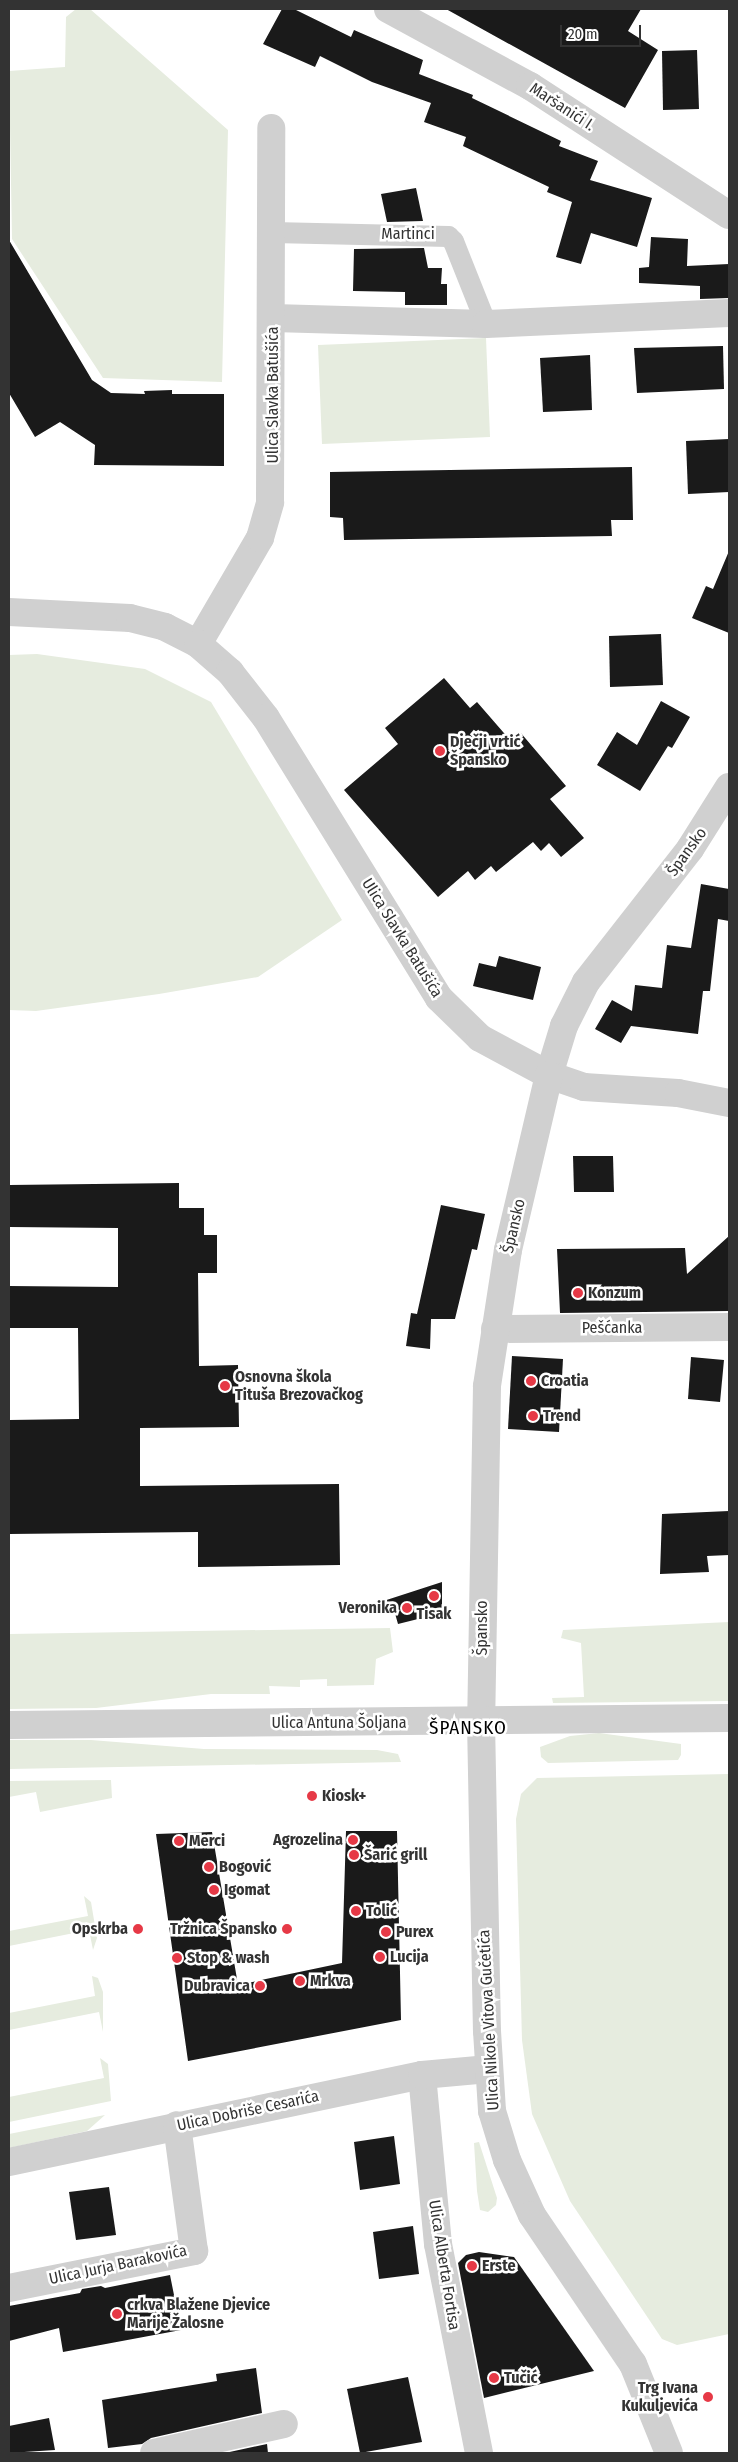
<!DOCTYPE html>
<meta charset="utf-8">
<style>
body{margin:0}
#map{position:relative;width:738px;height:2462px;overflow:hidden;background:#fff;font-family:"Fira Sans Condensed",sans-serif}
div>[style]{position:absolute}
.green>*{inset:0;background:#e6ecdf}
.building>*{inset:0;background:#1a1a1a}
.pedestrian>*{height:21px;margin:-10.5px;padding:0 10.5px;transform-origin:10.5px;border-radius:10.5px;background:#d0d0d0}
.minor>*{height:28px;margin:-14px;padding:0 14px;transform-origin:14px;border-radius:14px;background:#d0d0d0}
.tertiary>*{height:28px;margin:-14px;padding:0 14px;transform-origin:14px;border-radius:14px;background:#d0d0d0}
.dots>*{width:14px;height:14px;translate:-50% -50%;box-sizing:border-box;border:2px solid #fff;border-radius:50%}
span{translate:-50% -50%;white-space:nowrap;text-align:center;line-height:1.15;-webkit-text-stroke:5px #fff;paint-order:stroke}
.street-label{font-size:16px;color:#333}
.poi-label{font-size:16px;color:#333;font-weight:700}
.left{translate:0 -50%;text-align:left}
.right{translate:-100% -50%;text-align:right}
.quarter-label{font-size:19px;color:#000;letter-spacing:1px}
.frame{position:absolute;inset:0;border:10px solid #333;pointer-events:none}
.scale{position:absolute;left:560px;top:25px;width:81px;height:22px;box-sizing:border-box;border:2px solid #333;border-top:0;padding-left:6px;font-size:15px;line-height:18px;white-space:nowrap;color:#333;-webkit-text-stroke:4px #fff;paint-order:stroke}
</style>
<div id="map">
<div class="green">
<div style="clip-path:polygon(76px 9px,90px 9px,228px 130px,222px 382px,103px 378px,12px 239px,9px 71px,65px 67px,66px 17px)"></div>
<div style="clip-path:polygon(486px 338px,490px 437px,322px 444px,318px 345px)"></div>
<div style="clip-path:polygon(37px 654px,145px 669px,211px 702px,342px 920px,258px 977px,159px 994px,36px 1011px,9px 1010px,9px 655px)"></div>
<div style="clip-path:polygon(729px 1622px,729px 1701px,553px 1703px,552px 1698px,584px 1697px,581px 1643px,561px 1638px,563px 1630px)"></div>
<div style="clip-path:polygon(390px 1628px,393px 1652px,376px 1659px,374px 1685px,327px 1686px,327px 1679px,300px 1680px,300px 1687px,269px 1686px,270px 1694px,211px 1694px,96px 1708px,9px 1709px,9px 1634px)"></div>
<div style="clip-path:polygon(599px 1733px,681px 1744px,681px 1755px,678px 1760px,548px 1763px,541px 1757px,540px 1747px,570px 1736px)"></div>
<div style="clip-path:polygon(9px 1740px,91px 1740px,204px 1749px,377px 1750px,398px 1754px,401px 1762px,9px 1769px)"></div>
<div style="clip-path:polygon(729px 1774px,729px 2334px,677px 2345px,662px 2339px,570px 2201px,532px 2114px,522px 2040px,516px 1819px,521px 1794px,537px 1778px)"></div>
<div style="clip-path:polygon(111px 1780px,112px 1798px,40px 1812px,36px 1792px,9px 1797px,9px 1781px)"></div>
<div style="clip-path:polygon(84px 1896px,91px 1902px,97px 1938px,93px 1950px,89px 1930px,9px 1946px,9px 1931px,88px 1916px)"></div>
<div style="clip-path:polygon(92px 1976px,98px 1978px,103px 1992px,103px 2032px,99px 2012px,9px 2030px,9px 2013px,95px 1996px)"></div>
<div style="clip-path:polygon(100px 2058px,108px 2064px,111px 2101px,9px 2122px,9px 2097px,104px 2078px)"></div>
<div style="clip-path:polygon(105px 2115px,87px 2131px,9px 2148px,9px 2134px)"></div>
<div style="clip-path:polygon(479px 2142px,497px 2198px,496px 2205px,488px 2212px,480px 2210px,477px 2191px,474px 2143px)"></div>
</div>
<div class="building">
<div style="clip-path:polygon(282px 9px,294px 9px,351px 37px,354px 30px,423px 60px,419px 74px,473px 95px,472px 98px,561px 141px,559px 146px,598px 161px,590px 180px,652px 198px,637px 247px,591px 233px,581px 264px,556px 257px,572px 202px,547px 192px,549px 187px,463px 146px,466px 137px,424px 122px,431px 103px,372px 82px,320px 56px,315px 67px,263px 44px)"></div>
<div style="clip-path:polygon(446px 9px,641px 9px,628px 31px,658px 50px,625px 108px)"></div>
<div style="clip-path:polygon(697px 50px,699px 109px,663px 110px,662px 51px)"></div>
<div style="clip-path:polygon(416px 188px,423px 221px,387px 222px,381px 194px)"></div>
<div style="clip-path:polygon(651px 237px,688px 239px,687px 266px,729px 264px,729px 298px,700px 299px,700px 286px,639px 283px,639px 268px,649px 267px)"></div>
<div style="clip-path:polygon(9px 240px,92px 380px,111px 393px,145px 394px,144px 391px,172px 390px,172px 394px,224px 394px,224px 466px,94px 465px,95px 445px,60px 422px,35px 437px,9px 393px)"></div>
<div style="clip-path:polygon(424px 248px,428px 268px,442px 268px,441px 284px,447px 284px,447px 305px,405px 305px,405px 292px,353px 291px,354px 249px)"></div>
<div style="clip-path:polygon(723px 346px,724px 389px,637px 393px,634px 348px)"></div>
<div style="clip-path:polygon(590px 355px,592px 410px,543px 412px,540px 358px)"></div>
<div style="clip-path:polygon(729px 439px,729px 492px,688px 494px,686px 441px)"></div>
<div style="clip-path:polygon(632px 467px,633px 520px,611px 520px,612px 536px,344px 540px,343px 518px,330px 517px,330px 472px)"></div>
<div style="clip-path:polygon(729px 551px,729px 633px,692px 618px,706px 586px,713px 589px)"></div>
<div style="clip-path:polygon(661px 634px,663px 685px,610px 687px,609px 636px)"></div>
<div style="clip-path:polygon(444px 678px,470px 708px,477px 702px,510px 740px,520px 732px,566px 786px,550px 799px,584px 838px,561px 857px,549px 843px,541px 851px,533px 842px,496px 872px,491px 866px,475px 880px,468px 871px,438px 897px,344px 790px,398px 744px,385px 728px)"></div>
<div style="clip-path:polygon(661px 701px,690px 717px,672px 748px,668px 746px,640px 791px,597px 765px,617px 732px,637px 745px)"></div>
<div style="clip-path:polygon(701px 884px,729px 889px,729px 921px,718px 919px,710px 991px,703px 991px,698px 1034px,631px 1026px,621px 1043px,595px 1029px,612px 1000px,632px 1011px,635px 985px,662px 988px,667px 945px,691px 948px)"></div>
<div style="clip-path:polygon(499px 956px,541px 967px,533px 1000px,473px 986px,479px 963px,496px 967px)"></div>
<div style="clip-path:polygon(573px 1156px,613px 1156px,614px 1192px,574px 1192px)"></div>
<div style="clip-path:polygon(179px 1183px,179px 1208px,204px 1208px,204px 1235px,217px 1235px,217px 1273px,198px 1273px,199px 1366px,238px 1365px,239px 1427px,140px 1428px,140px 1486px,339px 1484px,340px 1565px,198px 1567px,198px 1532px,9px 1534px,9px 1420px,79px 1419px,78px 1328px,9px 1328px,9px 1286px,118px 1287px,118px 1228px,9px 1227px,9px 1185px)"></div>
<div style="clip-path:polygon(441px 1205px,485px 1214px,477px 1250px,472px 1249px,455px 1319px,431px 1319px,430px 1349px,406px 1346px,411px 1313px,417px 1314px)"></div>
<div style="clip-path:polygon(729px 1236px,729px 1311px,560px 1313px,557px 1249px,685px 1248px,687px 1274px)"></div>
<div style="clip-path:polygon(512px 1356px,563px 1359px,559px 1432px,508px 1429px)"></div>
<div style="clip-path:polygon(691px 1357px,724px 1360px,720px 1402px,688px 1399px)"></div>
<div style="clip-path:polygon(729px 1511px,729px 1555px,707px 1556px,709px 1572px,660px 1574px,662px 1514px)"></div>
<div style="clip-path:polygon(442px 1582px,442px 1610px,421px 1610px,422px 1618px,398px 1624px,394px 1610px,368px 1610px,368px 1606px)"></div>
<div style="clip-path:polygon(346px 1831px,397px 1831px,401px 2020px,188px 2061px,156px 1834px,212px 1832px,238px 1985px,342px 1963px)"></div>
<div style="clip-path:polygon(394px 2136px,400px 2184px,360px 2190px,354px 2142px)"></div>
<div style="clip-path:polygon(109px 2187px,116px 2235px,76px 2240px,69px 2192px)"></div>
<div style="clip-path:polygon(413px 2226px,419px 2274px,379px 2279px,373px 2232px)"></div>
<div style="clip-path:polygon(479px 2252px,514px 2257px,594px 2371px,484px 2398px,458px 2263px,466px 2255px)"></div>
<div style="clip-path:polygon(170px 2275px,181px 2330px,63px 2352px,59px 2328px,9px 2341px,9px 2306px,80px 2293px,82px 2289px,101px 2286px,105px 2288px)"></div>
<div style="clip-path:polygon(256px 2368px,262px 2413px,151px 2438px,142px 2444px,108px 2448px,102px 2400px,217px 2381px,216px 2374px)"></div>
<div style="clip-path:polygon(408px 2377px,422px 2442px,360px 2453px,347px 2389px)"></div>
<div style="clip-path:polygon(49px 2418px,55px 2450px,9px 2453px,9px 2426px)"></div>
<div style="clip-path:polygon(267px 2444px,268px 2453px,225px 2453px)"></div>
</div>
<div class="pedestrian">
<div style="left:272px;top:232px;width:176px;rotate:1.3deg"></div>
<div style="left:448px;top:236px;width:7px;rotate:45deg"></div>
<div style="left:453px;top:241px;width:89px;rotate:68.3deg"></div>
</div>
<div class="minor">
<div style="left:388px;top:9px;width:162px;rotate:28.5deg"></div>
<div style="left:530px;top:86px;width:237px;rotate:33deg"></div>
<div style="left:273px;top:318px;width:213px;rotate:1.6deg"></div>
<div style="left:486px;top:324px;width:243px;rotate:-2.6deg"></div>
<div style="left:198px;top:644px;width:123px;rotate:-59.7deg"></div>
<div style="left:260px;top:538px;width:37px;rotate:-74deg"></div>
<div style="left:270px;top:502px;width:374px;rotate:-89.8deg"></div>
<div style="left:729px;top:787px;width:73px;rotate:122.2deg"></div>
<div style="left:690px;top:849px;width:169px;rotate:128deg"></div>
<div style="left:586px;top:982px;width:49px;rotate:116.6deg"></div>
<div style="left:564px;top:1026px;width:51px;rotate:107deg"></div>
<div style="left:549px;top:1075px;width:37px;rotate:19deg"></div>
<div style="left:584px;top:1087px;width:94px;rotate:3.7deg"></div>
<div style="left:678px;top:1093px;width:52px;rotate:11.1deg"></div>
<div style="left:495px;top:1329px;width:234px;rotate:-0.5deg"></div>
<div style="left:422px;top:2075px;width:170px;rotate:84.6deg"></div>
<div style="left:438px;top:2244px;width:213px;rotate:78.9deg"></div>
<div style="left:9px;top:2162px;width:422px;rotate:-11.9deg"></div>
<div style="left:422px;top:2075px;width:67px;rotate:-5.1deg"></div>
<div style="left:9px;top:2288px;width:189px;rotate:-11.3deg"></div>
<div style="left:194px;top:2251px;width:127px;rotate:-97.7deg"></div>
<div style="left:154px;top:2453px;width:133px;rotate:-12.6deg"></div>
</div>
<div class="tertiary">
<div style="left:9px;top:612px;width:121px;rotate:2.8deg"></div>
<div style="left:130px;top:618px;width:36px;rotate:14deg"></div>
<div style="left:165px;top:627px;width:37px;rotate:27deg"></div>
<div style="left:198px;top:644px;width:43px;rotate:41.2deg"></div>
<div style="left:230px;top:672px;width:58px;rotate:52deg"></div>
<div style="left:266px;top:718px;width:329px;rotate:58.3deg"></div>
<div style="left:439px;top:998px;width:57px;rotate:44.3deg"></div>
<div style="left:480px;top:1038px;width:78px;rotate:28.2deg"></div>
<div style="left:549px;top:1075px;width:180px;rotate:103.2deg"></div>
<div style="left:508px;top:1250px;width:138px;rotate:98.8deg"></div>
<div style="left:487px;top:1386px;width:335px;rotate:91deg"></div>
<div style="left:481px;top:1721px;width:310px;rotate:88.9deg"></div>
<div style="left:487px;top:2031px;width:80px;rotate:86.4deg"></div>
<div style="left:492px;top:2111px;width:51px;rotate:73deg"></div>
<div style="left:507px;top:2160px;width:60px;rotate:65.6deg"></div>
<div style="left:532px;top:2215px;width:180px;rotate:55.9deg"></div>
<div style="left:633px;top:2364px;width:96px;rotate:68deg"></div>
<div style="left:9px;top:1725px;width:720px;rotate:-0.56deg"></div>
</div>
<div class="dots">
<div style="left:440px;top:751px;background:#e63946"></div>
<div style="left:578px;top:1293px;background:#e63946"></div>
<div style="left:531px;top:1381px;background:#e63946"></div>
<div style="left:225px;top:1386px;background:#e63946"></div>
<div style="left:533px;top:1416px;background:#e63946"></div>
<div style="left:434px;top:1596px;background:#e63946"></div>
<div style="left:407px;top:1608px;background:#e63946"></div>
<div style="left:312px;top:1796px;background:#e63946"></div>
<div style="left:353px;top:1840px;background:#e63946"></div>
<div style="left:179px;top:1841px;background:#e63946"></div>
<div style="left:354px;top:1855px;background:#e63946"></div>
<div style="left:209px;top:1867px;background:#e63946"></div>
<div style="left:214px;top:1890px;background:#e63946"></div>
<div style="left:356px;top:1911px;background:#e63946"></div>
<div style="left:138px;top:1929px;background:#e63946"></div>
<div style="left:287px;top:1929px;background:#e63946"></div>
<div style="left:386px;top:1932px;background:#e63946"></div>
<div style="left:380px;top:1957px;background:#e63946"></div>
<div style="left:177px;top:1958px;background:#e63946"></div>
<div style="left:300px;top:1981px;background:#e63946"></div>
<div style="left:260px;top:1986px;background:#e63946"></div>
<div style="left:472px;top:2266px;background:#e63946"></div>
<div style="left:117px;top:2314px;background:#e63946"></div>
<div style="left:494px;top:2378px;background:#e63946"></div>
<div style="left:708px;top:2397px;background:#e63946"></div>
</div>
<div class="street-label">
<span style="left:562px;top:107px;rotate:33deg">Maršanići I.</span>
<span style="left:408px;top:234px">Martinci</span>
<span style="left:273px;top:395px;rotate:-90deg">Ulica Slavka Batušića</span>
<span style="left:687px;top:852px;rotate:-54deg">Špansko</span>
<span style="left:402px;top:938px;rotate:58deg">Ulica Slavka Batušića</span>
<span style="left:514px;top:1226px;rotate:-77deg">Špansko</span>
<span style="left:612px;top:1328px">Pešćanka</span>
<span style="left:482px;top:1628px;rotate:-90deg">Špansko</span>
<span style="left:339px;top:1723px">Ulica Antuna Šoljana</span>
<span style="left:489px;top:2020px;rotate:-93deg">Ulica Nikole Vitova Gučetića</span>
<span style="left:248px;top:2111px;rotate:-12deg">Ulica Dobriše Cesarića</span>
<span style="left:118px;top:2265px;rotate:-12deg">Ulica Jurja Barakovića</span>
<span style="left:444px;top:2265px;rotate:81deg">Ulica Alberta Fortisa</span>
</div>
<div class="poi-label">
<span class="left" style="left:450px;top:751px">Dječji vrtić<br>Špansko</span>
<span class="left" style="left:588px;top:1293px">Konzum</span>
<span class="left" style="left:235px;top:1386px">Osnovna škola<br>Tituša Brezovačkog</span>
<span class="left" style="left:541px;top:1381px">Croatia</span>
<span class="left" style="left:543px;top:1416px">Trend</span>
<span class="right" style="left:397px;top:1608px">Veronika</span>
<span style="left:434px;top:1614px">Tisak</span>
<span class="left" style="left:322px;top:1796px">Kiosk+</span>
<span class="right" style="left:343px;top:1840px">Agrozelina</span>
<span class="left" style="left:189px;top:1841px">Merci</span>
<span class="left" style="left:364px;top:1855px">Šarić grill</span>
<span class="left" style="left:219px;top:1867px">Bogović</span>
<span class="left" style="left:224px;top:1890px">Igomat</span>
<span class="left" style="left:366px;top:1911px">Tolić</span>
<span class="right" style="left:128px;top:1929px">Opskrba</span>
<span class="right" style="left:277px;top:1929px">Tržnica Špansko</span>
<span class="left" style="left:396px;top:1932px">Purex</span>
<span class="left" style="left:390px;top:1957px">Lucija</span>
<span class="left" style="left:187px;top:1958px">Stop &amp; wash</span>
<span class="left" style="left:310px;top:1981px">Mrkva</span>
<span class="right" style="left:250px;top:1986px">Dubravica</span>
<span class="left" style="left:482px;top:2266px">Erste</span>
<span class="left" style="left:127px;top:2314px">crkva Blažene Djevice<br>Marije Žalosne</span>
<span class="left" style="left:504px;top:2378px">Tučić</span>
<span class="right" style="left:698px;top:2397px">Trg Ivana<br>Kukuljevića</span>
</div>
<div class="quarter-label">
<span style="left:468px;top:1728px">ŠPANSKO</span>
</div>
<div class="frame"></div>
<div class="scale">20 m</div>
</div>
